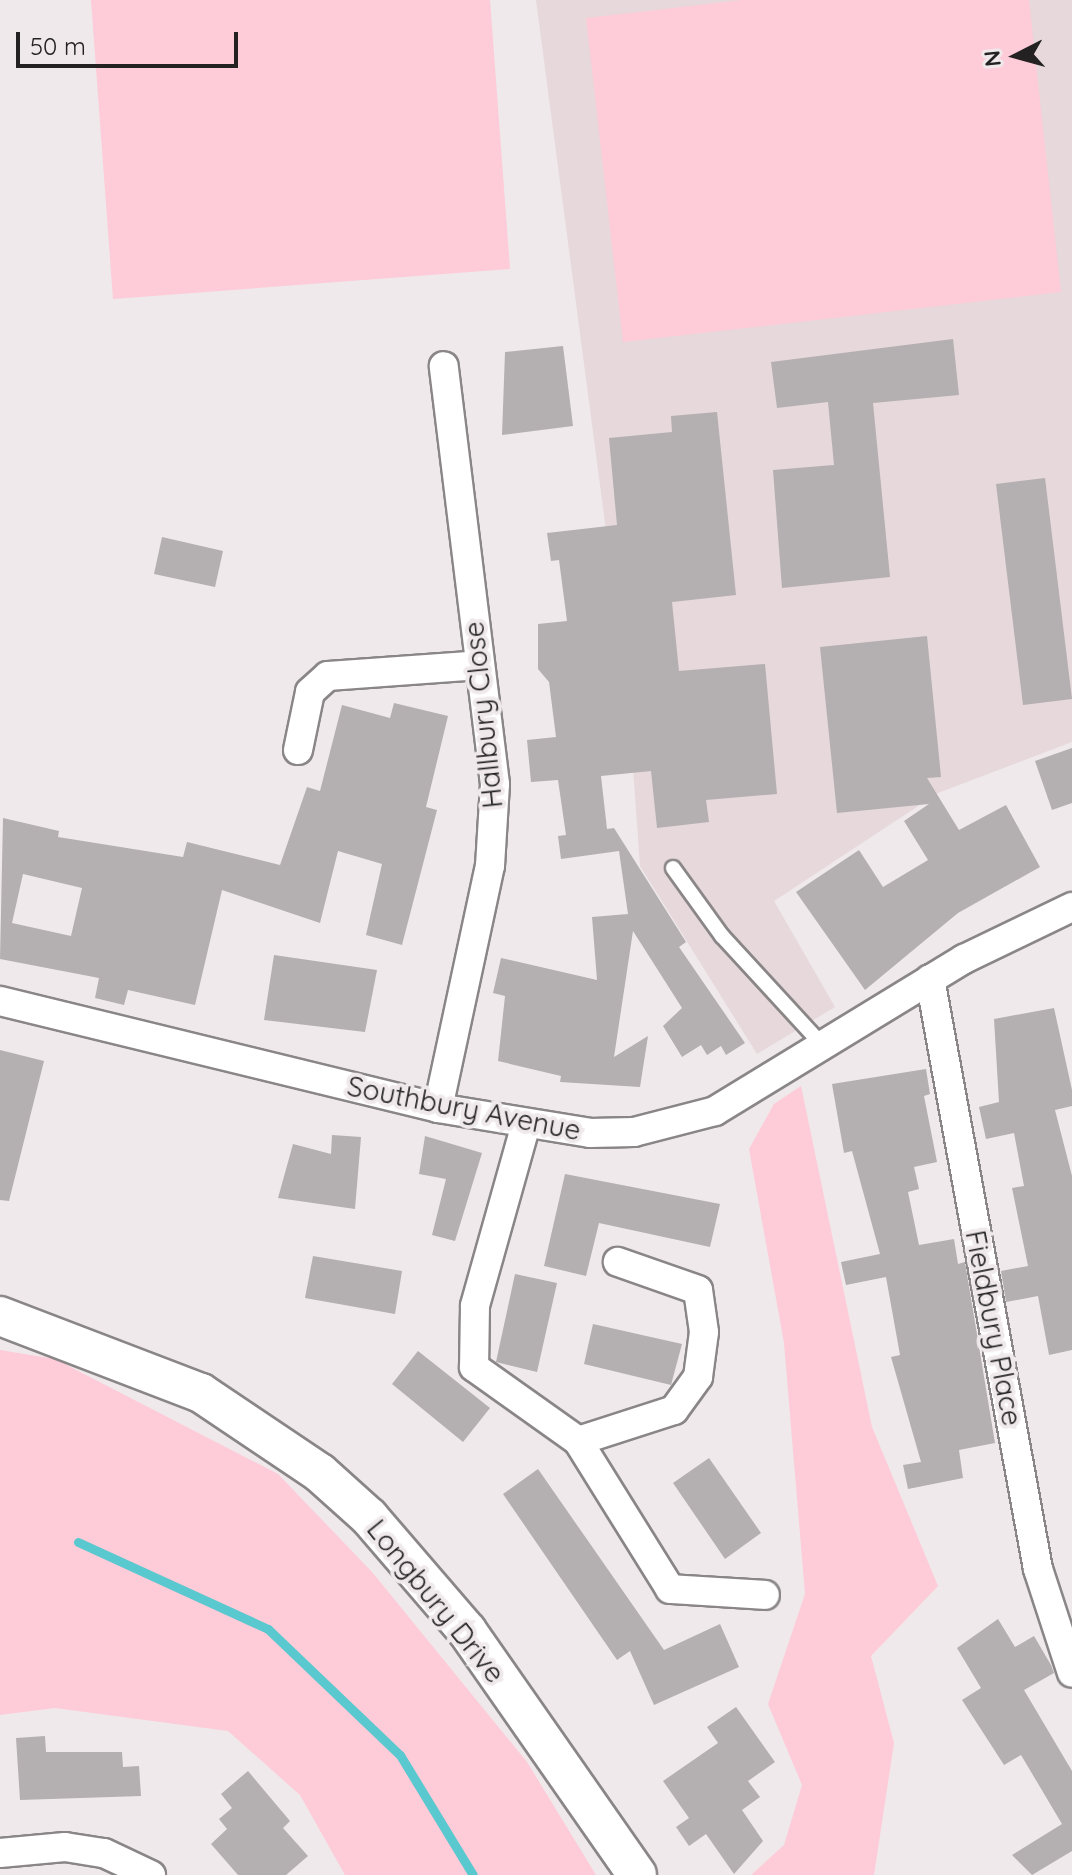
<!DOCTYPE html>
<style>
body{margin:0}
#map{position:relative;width:1072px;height:1875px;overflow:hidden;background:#efe9eb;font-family:Quicksand,sans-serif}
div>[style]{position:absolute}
.built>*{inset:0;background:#e6d8db}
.green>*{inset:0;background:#fecbd8}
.stream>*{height:9px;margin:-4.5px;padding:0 4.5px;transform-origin:4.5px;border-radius:4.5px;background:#5ac8cf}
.building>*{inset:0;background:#b4afb0}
.roads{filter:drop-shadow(2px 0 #8a8687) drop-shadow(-2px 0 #8a8687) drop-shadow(0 2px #8a8687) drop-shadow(0 -2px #8a8687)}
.lane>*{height:14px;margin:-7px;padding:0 7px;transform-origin:7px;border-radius:7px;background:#fff}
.street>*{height:28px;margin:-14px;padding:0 14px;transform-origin:14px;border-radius:14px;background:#fff}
.secondary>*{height:38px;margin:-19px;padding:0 19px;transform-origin:19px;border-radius:19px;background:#fff}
span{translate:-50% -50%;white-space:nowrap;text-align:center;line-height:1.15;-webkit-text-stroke:8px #efe9eb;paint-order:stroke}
.street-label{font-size:28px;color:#232122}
.north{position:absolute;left:976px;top:16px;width:80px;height:80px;-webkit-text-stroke:6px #efe9eb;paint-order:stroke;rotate:264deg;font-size:22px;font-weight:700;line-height:32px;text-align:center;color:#232122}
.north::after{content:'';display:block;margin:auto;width:28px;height:36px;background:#232122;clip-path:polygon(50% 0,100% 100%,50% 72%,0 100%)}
.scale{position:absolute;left:16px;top:32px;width:222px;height:36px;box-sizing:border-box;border:4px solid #232122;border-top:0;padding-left:10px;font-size:24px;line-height:28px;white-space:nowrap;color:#232122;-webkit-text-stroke:6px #efe9eb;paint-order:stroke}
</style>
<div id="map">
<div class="built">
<div style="clip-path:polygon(536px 0,1072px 0,1072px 742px,938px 793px,774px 901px,835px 1007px,757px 1054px,640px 866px,628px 697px)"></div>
</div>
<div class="green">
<div style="clip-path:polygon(91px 0,490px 0,510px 269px,113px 299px)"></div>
<div style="clip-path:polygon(742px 0,1029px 0,1061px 292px,623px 342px,586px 18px)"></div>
<div style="clip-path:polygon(801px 1086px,872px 1427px,938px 1586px,871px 1656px,894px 1743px,874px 1875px,751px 1875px,784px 1845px,802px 1785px,768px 1704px,805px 1594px,784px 1343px,749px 1149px,774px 1104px)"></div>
<div style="clip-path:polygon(0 1350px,55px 1359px,278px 1474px,372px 1572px,527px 1762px,596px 1875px,345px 1875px,300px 1795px,228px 1731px,55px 1708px,0 1715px)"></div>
</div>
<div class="stream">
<div style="left:78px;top:1542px;width:209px;rotate:24.6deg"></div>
<div style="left:268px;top:1629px;width:182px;rotate:43.7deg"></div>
<div style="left:400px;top:1755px;width:140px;rotate:58.7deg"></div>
</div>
<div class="building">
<div style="clip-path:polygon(953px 339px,959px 395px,873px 403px,890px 577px,782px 588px,773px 470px,834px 465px,828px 402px,777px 408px,771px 362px)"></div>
<div style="clip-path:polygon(563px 346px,573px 426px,502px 435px,505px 352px)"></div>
<div style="clip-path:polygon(717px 412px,736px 595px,672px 602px,679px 671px,765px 664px,777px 794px,706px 800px,709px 822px,657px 828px,651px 771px,601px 776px,607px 829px,614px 828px,686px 942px,679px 947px,745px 1043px,726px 1055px,721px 1046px,707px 1055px,701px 1045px,682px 1057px,663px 1026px,682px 1008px,633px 931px,614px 1057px,648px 1036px,640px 1087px,560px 1082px,561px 1076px,498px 1061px,505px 996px,493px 993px,501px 958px,597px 980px,592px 917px,628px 914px,619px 851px,561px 859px,558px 836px,566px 835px,558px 780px,531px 782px,527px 740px,556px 737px,549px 682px,538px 669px,538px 624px,567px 621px,559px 560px,551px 561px,547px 533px,617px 525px,609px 438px,672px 432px,671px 416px)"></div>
<div style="clip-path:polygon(1045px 478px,1072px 699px,1023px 705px,996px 484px)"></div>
<div style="clip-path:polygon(162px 537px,223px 551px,215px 587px,154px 574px)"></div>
<div style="clip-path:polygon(927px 636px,941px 777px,927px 778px,959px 830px,1006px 805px,1040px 867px,958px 913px,865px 990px,796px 892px,859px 850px,883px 887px,928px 860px,904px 821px,929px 804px,837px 813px,820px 647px)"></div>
<div style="clip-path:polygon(evenodd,394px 703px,448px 716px,426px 807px,437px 810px,402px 945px,366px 935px,382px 864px,338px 851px,320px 923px,222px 890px,195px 1005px,128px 990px,124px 1005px,95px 998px,99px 978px,0 959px,3px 818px,59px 831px,58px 837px,183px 857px,187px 842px,280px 865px,307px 787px,320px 791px,342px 705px,390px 718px,394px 703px,23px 874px,82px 888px,71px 936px,12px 923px,23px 874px)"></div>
<div style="clip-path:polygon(1072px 748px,1072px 803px,1052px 810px,1035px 761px)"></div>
<div style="clip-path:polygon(274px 955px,377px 970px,365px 1032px,264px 1020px)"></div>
<div style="clip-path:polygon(1054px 1008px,1072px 1090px,1072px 1106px,1055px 1110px,1072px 1176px,1072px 1350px,1049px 1355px,1038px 1296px,1006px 1302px,1001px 1271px,1028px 1266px,1012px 1188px,1024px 1186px,1014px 1133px,986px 1139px,979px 1107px,999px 1102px,994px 1019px)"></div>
<div style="clip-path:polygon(0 1050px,44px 1061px,9px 1201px,0 1200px)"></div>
<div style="clip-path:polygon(926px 1069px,930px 1094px,924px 1096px,937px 1162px,914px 1167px,919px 1189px,908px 1192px,919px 1245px,954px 1239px,958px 1264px,965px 1262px,995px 1443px,959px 1450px,963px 1478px,908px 1489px,903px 1465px,921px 1462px,891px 1357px,900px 1355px,886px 1277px,846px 1285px,841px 1262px,880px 1254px,852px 1151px,844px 1153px,832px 1084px)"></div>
<div style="clip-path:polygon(332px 1135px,361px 1137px,355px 1209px,278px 1198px,293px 1144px,331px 1154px)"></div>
<div style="clip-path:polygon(425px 1136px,482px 1153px,455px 1241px,432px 1235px,446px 1179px,419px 1174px)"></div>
<div style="clip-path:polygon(565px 1174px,720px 1204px,710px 1247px,599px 1223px,586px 1276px,544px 1266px)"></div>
<div style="clip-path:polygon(313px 1256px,402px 1271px,395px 1314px,305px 1298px)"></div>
<div style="clip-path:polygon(515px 1274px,557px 1283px,537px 1372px,496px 1362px)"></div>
<div style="clip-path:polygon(593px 1324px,682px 1344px,671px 1385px,584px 1364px)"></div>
<div style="clip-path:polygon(418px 1351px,490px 1408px,463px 1442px,392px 1384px)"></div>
<div style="clip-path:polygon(709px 1458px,761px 1533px,725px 1559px,673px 1483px)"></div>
<div style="clip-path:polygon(538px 1469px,664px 1650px,720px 1624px,739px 1667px,654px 1705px,630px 1651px,617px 1660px,503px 1494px)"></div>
<div style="clip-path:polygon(998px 1619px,1015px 1647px,1034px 1636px,1051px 1665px,1054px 1673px,1024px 1690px,1072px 1771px,1072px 1851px,1032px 1875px,1012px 1855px,1062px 1824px,1021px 1755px,1004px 1765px,962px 1700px,981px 1688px,957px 1648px)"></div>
<div style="clip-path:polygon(736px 1707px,775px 1762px,748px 1781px,760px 1797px,742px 1810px,763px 1841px,734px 1874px,706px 1834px,689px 1846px,676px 1827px,689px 1818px,663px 1781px,718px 1743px,707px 1727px)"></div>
<div style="clip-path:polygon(45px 1736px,46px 1752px,122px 1752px,123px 1767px,139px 1766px,141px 1796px,20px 1800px,16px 1738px)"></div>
<div style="clip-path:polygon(248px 1771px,290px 1821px,283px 1828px,308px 1856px,286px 1875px,238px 1875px,211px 1844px,227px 1829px,219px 1819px,232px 1808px,221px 1794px)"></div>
</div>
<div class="roads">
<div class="lane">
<div style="left:673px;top:868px;width:84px;rotate:54.2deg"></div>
<div style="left:722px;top:936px;width:151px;rotate:47.4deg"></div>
</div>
<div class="street">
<div style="left:298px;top:750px;width:59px;rotate:-78.3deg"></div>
<div style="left:310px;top:692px;width:24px;rotate:-42deg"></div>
<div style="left:328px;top:676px;width:152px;rotate:-4.1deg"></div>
<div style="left:930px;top:979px;width:600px;rotate:79.63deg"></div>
<div style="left:1038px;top:1569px;width:109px;rotate:71.9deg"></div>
<div style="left:0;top:1001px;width:451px;rotate:13.7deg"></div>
<div style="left:438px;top:1108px;width:154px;rotate:9.3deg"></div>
<div style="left:590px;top:1133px;width:44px;rotate:-1.3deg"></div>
<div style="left:634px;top:1132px;width:84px;rotate:-14.5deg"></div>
<div style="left:715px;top:1111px;width:292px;rotate:-31.4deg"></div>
<div style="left:964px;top:959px;width:120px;rotate:-25.7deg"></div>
<div style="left:438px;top:1108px;width:248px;rotate:-77.9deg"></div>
<div style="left:490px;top:866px;width:82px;rotate:-86.5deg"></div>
<div style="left:495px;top:784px;width:421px;rotate:-97deg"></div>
<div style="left:526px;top:1124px;width:189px;rotate:105.7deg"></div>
<div style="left:475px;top:1306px;width:61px;rotate:90.9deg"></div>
<div style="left:474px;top:1367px;width:128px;rotate:35.4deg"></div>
<div style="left:578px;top:1441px;width:174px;rotate:58.1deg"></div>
<div style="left:670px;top:1589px;width:95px;rotate:3.6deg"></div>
<div style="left:578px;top:1441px;width:101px;rotate:-17.9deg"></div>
<div style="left:674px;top:1410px;width:41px;rotate:-54deg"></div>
<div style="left:698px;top:1377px;width:45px;rotate:-82.4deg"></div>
<div style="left:704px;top:1332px;width:42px;rotate:-98.1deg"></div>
<div style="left:698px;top:1290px;width:85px;rotate:-160.7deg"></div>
<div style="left:0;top:1853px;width:65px;rotate:-5.3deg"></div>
<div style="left:65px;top:1847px;width:39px;rotate:9deg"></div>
<div style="left:104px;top:1853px;width:52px;rotate:25.1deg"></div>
</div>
<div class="secondary">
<div style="left:0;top:1316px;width:215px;rotate:21deg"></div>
<div style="left:201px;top:1393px;width:143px;rotate:33.9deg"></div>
<div style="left:320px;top:1473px;width:66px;rotate:41.9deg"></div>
<div style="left:369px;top:1517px;width:150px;rotate:49.3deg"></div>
<div style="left:467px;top:1631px;width:297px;rotate:55.1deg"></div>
</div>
</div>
<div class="street-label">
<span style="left:483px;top:715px;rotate:-96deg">Hallbury Close</span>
<span style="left:464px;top:1108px;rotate:11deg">Southbury Avenue</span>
<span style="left:994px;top:1328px;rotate:79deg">Fieldbury Place</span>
<span style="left:436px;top:1601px;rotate:51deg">Longbury Drive</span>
</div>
<div class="north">N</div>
<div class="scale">50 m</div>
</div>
